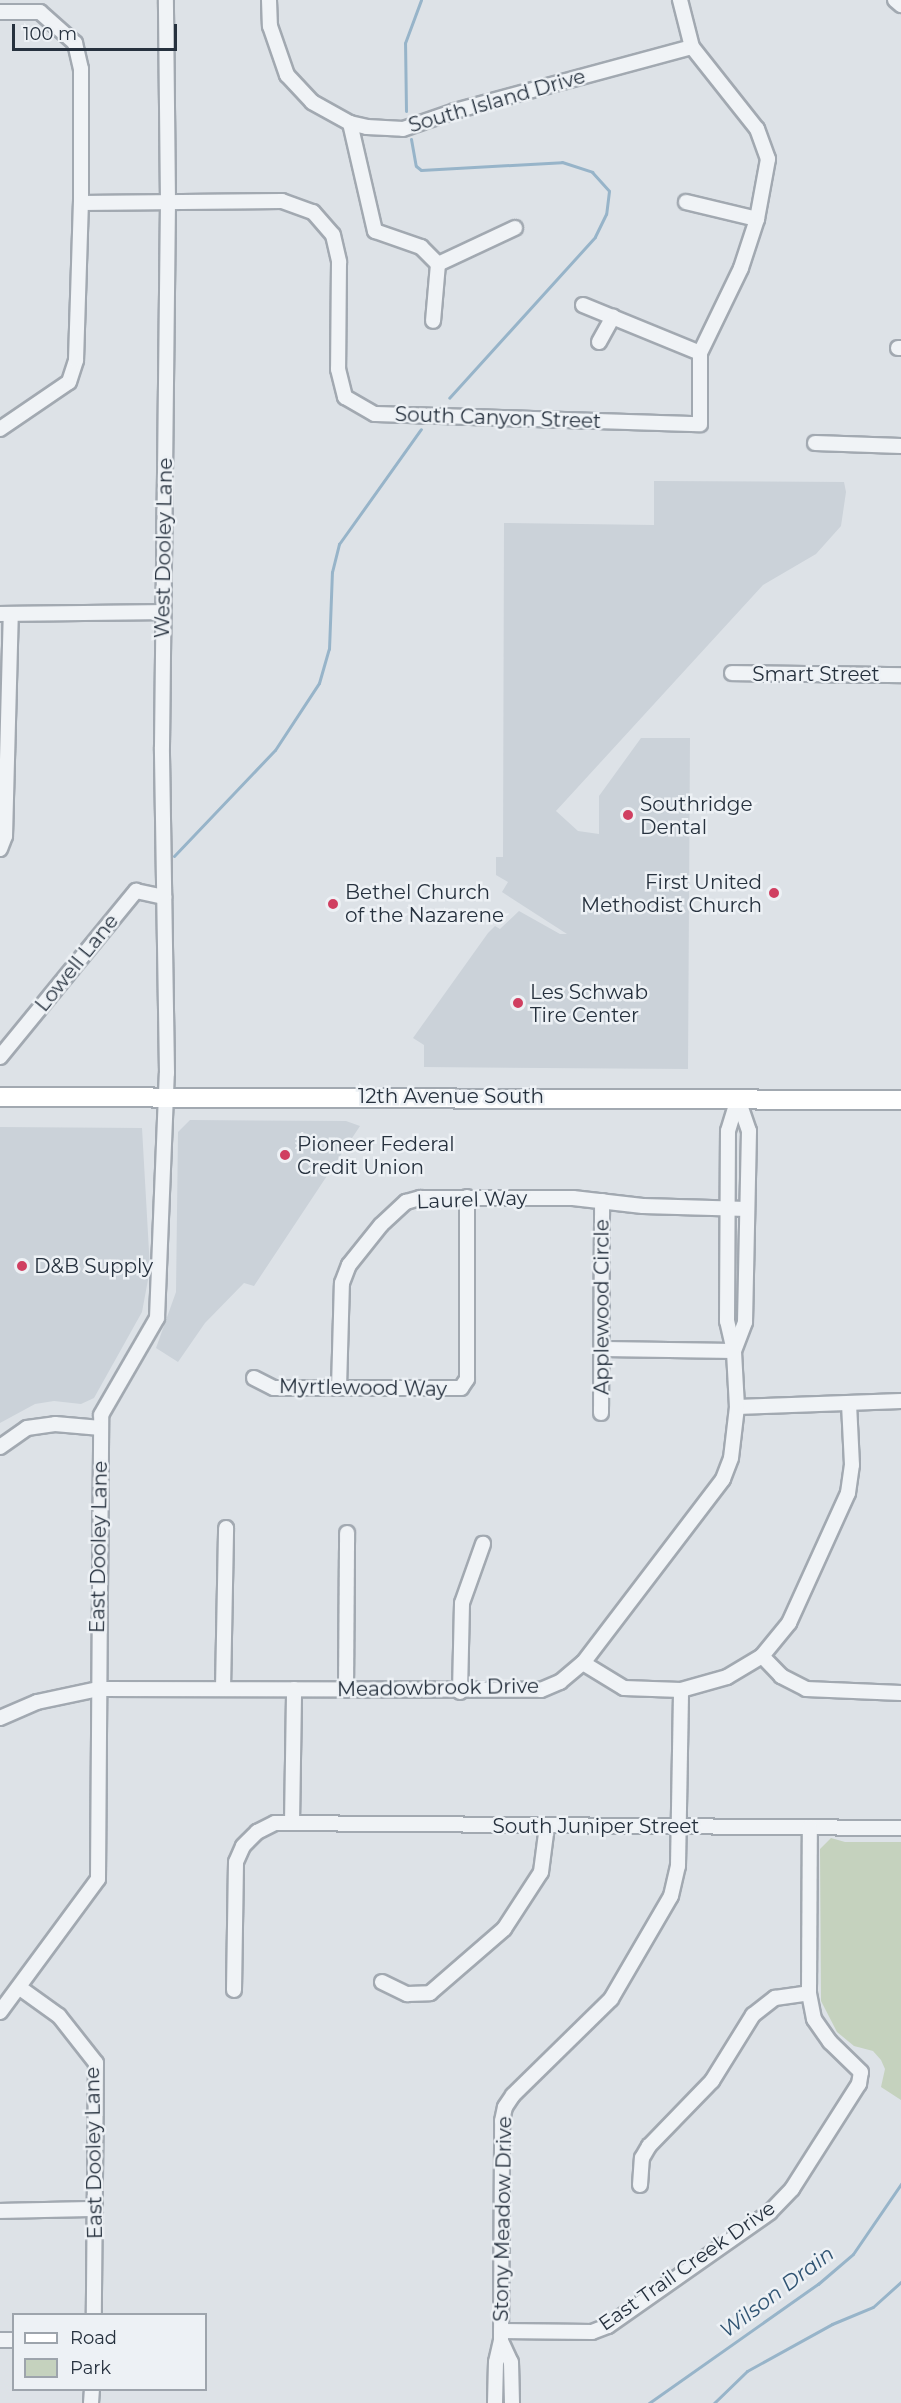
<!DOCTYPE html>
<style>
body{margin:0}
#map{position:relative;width:901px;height:2403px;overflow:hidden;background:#dde2e7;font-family:Montserrat,sans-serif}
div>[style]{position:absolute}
.built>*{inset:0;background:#cbd2d9}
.green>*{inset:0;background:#c5d2be}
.stream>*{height:3px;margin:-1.5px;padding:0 1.5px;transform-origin:1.5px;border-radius:1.5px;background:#97b4c9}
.roads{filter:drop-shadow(2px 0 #a2a9b1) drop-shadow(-2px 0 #a2a9b1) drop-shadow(0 2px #a2a9b1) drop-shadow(0 -2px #a2a9b1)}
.minor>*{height:14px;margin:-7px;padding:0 7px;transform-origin:7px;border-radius:7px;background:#f0f3f6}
.major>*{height:18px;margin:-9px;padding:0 9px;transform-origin:9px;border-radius:9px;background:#fff}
.dots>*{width:16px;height:16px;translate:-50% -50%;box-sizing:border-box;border:3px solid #edf1f5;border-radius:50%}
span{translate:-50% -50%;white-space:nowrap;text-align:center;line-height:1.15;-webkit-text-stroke:5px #edf1f5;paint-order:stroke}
.street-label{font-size:20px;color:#26313e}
.poi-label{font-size:20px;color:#26313e}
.left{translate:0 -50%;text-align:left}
.right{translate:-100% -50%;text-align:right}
.water-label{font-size:21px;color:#305473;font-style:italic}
.legend{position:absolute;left:12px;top:2313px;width:195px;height:78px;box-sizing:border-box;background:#edf1f5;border:2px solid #9da4ac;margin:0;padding:8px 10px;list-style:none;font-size:18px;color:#26313e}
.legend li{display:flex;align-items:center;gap:12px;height:30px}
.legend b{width:30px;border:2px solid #9da4ac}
.scale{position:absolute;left:12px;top:24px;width:165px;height:27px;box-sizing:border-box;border:3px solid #26313e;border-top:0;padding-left:8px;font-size:18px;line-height:21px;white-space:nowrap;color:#26313e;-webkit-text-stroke:4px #edf1f5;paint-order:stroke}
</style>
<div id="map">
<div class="built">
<div style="clip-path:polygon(654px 481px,844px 482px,846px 492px,841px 526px,816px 554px,763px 585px,556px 811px,578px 831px,599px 834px,599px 796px,641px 738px,690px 738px,688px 1069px,424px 1067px,424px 1045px,413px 1038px,488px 933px,495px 926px,500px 929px,519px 911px,560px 934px,567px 934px,502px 892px,508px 882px,496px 875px,496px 857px,503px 857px,504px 523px,654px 525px)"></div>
<div style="clip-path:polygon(190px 1120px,346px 1121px,360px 1126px,254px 1286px,244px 1283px,205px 1323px,178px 1362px,156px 1348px,176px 1292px,178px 1132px)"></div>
<div style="clip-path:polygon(0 1127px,142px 1128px,150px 1269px,142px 1312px,94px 1398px,81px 1404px,54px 1401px,35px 1404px,0 1423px)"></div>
</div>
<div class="green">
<div style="clip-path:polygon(831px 1838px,845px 1842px,901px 1842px,901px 2100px,881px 2087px,885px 2069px,881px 2060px,873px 2051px,854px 2046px,837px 2032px,821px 2001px,820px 1849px)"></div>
</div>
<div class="stream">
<div style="left:406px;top:111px;width:68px;rotate:-90.8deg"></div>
<div style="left:405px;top:43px;width:46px;rotate:-69.6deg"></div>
<div style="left:411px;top:139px;width:27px;rotate:80deg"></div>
<div style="left:416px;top:166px;width:6px;rotate:39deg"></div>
<div style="left:421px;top:170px;width:141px;rotate:-3.2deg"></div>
<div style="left:562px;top:162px;width:32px;rotate:18deg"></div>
<div style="left:592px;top:172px;width:25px;rotate:48deg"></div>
<div style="left:609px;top:191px;width:23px;rotate:97deg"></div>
<div style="left:606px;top:214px;width:25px;rotate:116deg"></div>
<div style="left:595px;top:237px;width:217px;rotate:132.2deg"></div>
<div style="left:174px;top:856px;width:146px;rotate:-46.4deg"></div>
<div style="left:275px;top:750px;width:80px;rotate:-56.7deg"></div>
<div style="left:319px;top:683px;width:35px;rotate:-74deg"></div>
<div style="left:329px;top:649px;width:77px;rotate:-87.8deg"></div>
<div style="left:332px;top:572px;width:29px;rotate:-76deg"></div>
<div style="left:339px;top:544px;width:141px;rotate:-54.5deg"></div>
<div style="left:649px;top:2403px;width:207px;rotate:-35.2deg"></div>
<div style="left:818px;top:2284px;width:46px;rotate:-40.6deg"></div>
<div style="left:853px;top:2254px;width:85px;rotate:-55.6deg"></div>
<div style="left:714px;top:2403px;width:46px;rotate:-44.1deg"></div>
<div style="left:747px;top:2371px;width:97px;rotate:-28.9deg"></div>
<div style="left:832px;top:2324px;width:44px;rotate:-22.5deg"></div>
<div style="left:873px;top:2307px;width:38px;rotate:-42deg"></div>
</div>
<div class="roads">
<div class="minor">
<div style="left:269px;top:0;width:26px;rotate:88deg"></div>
<div style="left:270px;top:26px;width:52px;rotate:70.9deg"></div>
<div style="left:287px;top:75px;width:37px;rotate:47deg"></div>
<div style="left:312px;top:102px;width:43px;rotate:28.9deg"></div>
<div style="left:350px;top:123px;width:17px;rotate:13deg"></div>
<div style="left:367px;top:127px;width:36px;rotate:3deg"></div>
<div style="left:403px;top:129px;width:55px;rotate:-19.1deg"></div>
<div style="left:455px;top:111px;width:245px;rotate:-15.1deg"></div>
<div style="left:895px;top:0;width:8px;rotate:40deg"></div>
<div style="left:0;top:12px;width:40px"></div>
<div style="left:40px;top:12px;width:47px;rotate:41.5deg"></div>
<div style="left:75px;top:43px;width:27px;rotate:77deg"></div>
<div style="left:81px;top:69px;width:134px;rotate:90deg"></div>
<div style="left:350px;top:123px;width:111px;rotate:77deg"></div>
<div style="left:375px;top:231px;width:49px;rotate:19.2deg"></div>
<div style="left:421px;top:247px;width:24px;rotate:45deg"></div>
<div style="left:438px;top:264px;width:57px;rotate:95deg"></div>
<div style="left:686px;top:202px;width:73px;rotate:13.5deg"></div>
<div style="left:438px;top:264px;width:85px;rotate:-25.1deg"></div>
<div style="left:583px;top:305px;width:126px;rotate:22.3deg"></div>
<div style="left:599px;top:342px;width:29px;rotate:-61deg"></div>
<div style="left:898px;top:348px;width:3px"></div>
<div style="left:0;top:429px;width:83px;rotate:-34.3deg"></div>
<div style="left:69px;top:382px;width:23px;rotate:-72deg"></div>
<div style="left:76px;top:360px;width:157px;rotate:-88.2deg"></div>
<div style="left:81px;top:203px;width:201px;rotate:-0.6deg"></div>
<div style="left:282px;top:201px;width:33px;rotate:20deg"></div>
<div style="left:313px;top:212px;width:30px;rotate:49deg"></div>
<div style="left:333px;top:235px;width:28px;rotate:77deg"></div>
<div style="left:339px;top:262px;width:107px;rotate:90.5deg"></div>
<div style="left:338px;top:369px;width:29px;rotate:76deg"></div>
<div style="left:345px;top:397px;width:34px;rotate:30deg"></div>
<div style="left:375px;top:414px;width:325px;rotate:1.8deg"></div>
<div style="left:700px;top:424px;width:71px;rotate:-90deg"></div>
<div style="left:700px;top:353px;width:94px;rotate:-64.2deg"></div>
<div style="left:741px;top:268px;width:52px;rotate:-71.9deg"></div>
<div style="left:757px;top:219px;width:61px;rotate:-79.6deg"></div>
<div style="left:768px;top:159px;width:32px;rotate:-110deg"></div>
<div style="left:757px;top:129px;width:105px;rotate:-128.4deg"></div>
<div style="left:692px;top:47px;width:49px;rotate:-104.3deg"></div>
<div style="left:815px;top:443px;width:86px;rotate:2deg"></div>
<div style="left:0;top:614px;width:163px;rotate:-0.7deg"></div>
<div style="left:732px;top:673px;width:169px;rotate:0.7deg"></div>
<div style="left:0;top:849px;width:14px;rotate:-69deg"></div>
<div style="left:5px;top:836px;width:222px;rotate:-88.5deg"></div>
<div style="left:0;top:1057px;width:215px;rotate:-50.7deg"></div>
<div style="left:136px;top:891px;width:29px;rotate:12deg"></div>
<div style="left:604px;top:1349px;width:130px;rotate:0.9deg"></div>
<div style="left:734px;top:1351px;width:31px;rotate:-69deg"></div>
<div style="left:745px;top:1322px;width:191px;rotate:-88.8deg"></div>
<div style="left:749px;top:1131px;width:34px;rotate:-109deg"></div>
<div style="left:254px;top:1378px;width:22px;rotate:27deg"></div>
<div style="left:274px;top:1388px;width:187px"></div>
<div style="left:461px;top:1388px;width:11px;rotate:-56deg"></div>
<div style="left:467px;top:1379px;width:182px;rotate:-90deg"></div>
<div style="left:339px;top:1388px;width:105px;rotate:-88.4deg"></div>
<div style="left:342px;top:1283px;width:19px;rotate:-69deg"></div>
<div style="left:349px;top:1265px;width:51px;rotate:-51.3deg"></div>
<div style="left:381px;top:1225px;width:34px;rotate:-43deg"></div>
<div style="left:406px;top:1202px;width:15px;rotate:-16deg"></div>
<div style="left:420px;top:1198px;width:153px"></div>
<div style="left:573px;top:1198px;width:70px;rotate:6.5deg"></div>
<div style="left:643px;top:1206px;width:104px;rotate:1.7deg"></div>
<div style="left:737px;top:1407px;width:164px;rotate:-2.1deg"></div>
<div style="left:601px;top:1413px;width:212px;rotate:-89.7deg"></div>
<div style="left:0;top:1447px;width:33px;rotate:-35deg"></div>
<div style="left:27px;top:1428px;width:28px;rotate:-8deg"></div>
<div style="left:55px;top:1424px;width:46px;rotate:5deg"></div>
<div style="left:762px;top:1656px;width:28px;rotate:46deg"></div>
<div style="left:781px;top:1676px;width:28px;rotate:27deg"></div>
<div style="left:806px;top:1689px;width:95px;rotate:2.4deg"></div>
<div style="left:583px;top:1663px;width:48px;rotate:31.4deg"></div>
<div style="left:624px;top:1688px;width:57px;rotate:2deg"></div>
<div style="left:681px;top:1690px;width:48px;rotate:-15.8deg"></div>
<div style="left:727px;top:1677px;width:41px;rotate:-31deg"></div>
<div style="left:762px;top:1656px;width:43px;rotate:-50.7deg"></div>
<div style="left:789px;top:1623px;width:143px;rotate:-65.6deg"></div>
<div style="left:848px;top:1493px;width:28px;rotate:-82deg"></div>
<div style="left:852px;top:1465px;width:62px;rotate:-92.8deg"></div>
<div style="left:223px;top:1689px;width:161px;rotate:-88.9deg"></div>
<div style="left:346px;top:1690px;width:157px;rotate:-89.6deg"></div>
<div style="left:460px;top:1692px;width:89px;rotate:-88.7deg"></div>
<div style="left:462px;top:1603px;width:63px;rotate:-70.4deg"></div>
<div style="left:0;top:1718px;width:40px;rotate:-23.4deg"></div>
<div style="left:37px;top:1702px;width:62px;rotate:-12deg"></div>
<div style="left:98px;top:1689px;width:443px;rotate:0.1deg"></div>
<div style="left:541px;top:1690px;width:21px;rotate:-23deg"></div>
<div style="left:560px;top:1682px;width:30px;rotate:-40deg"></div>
<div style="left:583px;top:1663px;width:231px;rotate:-52.7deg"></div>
<div style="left:723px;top:1479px;width:22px;rotate:-69deg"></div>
<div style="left:731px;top:1458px;width:51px;rotate:-83.3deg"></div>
<div style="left:737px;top:1407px;width:56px;rotate:-93.1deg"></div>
<div style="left:734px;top:1351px;width:31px;rotate:-103deg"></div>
<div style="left:727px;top:1321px;width:190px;rotate:-89.7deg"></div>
<div style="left:728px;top:1131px;width:34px;rotate:-73deg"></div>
<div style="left:292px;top:1823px;width:134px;rotate:-89.1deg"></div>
<div style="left:382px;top:1982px;width:28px;rotate:26deg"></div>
<div style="left:407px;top:1994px;width:23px;rotate:-2deg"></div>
<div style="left:430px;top:1993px;width:98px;rotate:-40.9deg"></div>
<div style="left:504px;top:1929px;width:68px;rotate:-57deg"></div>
<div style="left:541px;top:1872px;width:46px;rotate:-82.6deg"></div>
<div style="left:20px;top:1988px;width:48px;rotate:35.7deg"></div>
<div style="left:59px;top:2016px;width:60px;rotate:51.8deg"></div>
<div style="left:96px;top:2063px;width:251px;rotate:90.5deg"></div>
<div style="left:234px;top:1990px;width:128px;rotate:-89.1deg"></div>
<div style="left:236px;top:1862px;width:17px;rotate:-66deg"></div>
<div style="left:243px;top:1846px;width:20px;rotate:-45deg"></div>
<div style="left:257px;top:1832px;width:20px;rotate:-27deg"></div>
<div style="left:275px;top:1823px;width:626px;rotate:0.46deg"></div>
<div style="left:0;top:2012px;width:165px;rotate:-53.6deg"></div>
<div style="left:98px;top:1879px;width:464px;rotate:-89.6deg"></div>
<div style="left:101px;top:1415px;width:112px;rotate:-60deg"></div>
<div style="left:157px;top:1318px;width:245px;rotate:-87.7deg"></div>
<div style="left:167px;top:1073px;width:326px;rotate:-90.9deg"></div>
<div style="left:162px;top:747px;width:545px;rotate:-89.37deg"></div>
<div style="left:168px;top:202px;width:202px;rotate:-90.6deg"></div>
<div style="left:640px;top:2185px;width:27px;rotate:-86deg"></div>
<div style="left:642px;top:2158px;width:14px;rotate:-60deg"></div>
<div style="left:649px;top:2146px;width:91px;rotate:-45.9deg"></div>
<div style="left:712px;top:2081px;width:78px;rotate:-58.2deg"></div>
<div style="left:753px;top:2015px;width:28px;rotate:-38deg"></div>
<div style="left:775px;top:1998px;width:34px;rotate:-8deg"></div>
<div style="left:0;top:2211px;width:95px;rotate:-1.2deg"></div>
<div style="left:501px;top:2331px;width:91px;rotate:0.6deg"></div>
<div style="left:592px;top:2332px;width:17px;rotate:-21deg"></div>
<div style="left:608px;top:2326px;width:198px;rotate:-35.1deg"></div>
<div style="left:770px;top:2212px;width:32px;rotate:-46deg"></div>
<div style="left:792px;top:2189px;width:125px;rotate:-57.5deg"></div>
<div style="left:859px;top:2084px;width:12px;rotate:-81deg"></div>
<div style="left:861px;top:2072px;width:43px;rotate:-135.9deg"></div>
<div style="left:830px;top:2042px;width:28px;rotate:-125deg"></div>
<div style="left:814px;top:2019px;width:26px;rotate:-101deg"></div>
<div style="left:809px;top:1993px;width:166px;rotate:-89.7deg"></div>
<div style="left:501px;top:2338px;width:217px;rotate:-89.7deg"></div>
<div style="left:502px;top:2121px;width:14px;rotate:-78deg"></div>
<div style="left:505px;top:2107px;width:14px;rotate:-56deg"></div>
<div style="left:513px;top:2095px;width:137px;rotate:-44.4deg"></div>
<div style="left:611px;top:1999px;width:119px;rotate:-59.8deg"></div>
<div style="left:671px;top:1896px;width:31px;rotate:-77deg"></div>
<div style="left:678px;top:1866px;width:176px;rotate:-89deg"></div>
<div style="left:0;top:2340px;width:14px"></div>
<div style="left:91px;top:2403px;width:13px;rotate:-86deg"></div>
<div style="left:495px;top:2403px;width:41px;rotate:-88.6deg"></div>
<div style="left:496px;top:2362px;width:22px;rotate:-77deg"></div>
<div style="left:501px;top:2341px;width:23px;rotate:65deg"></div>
<div style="left:511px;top:2362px;width:41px;rotate:88.6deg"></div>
</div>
<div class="major">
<div style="left:0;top:1097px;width:901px;rotate:0.19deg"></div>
</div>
</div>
<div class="dots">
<div style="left:628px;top:815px;background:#d03f61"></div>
<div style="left:774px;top:893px;background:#d03f61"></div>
<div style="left:333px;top:904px;background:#d03f61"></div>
<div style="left:518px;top:1003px;background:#d03f61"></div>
<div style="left:285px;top:1155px;background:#d03f61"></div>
<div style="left:22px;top:1266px;background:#d03f61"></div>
</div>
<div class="street-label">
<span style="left:497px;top:101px;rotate:-16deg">South Island Drive</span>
<span style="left:498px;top:418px;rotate:2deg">South Canyon Street</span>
<span style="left:164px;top:548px;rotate:-89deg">West Dooley Lane</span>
<span style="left:816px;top:674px">Smart Street</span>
<span style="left:77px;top:963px;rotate:-51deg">Lowell Lane</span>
<span style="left:451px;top:1096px">12th Avenue South</span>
<span style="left:472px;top:1200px;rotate:-2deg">Laurel Way</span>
<span style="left:602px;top:1307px;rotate:-90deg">Applewood Circle</span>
<span style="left:363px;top:1388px;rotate:1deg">Myrtlewood Way</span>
<span style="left:99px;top:1547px;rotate:-89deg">East Dooley Lane</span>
<span style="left:438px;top:1688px;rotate:-1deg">Meadowbrook Drive</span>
<span style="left:596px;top:1826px">South Juniper Street</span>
<span style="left:94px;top:2153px;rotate:-91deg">East Dooley Lane</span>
<span style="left:503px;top:2219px;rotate:-89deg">Stony Meadow Drive</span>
<span style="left:687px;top:2266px;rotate:-35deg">East Trail Creek Drive</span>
</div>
<div class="poi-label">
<span class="left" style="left:640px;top:816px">Southridge<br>Dental</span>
<span class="right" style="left:762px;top:894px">First United<br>Methodist Church</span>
<span class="left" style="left:345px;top:904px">Bethel Church<br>of the Nazarene</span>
<span class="left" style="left:530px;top:1004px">Les Schwab<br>Tire Center</span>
<span class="left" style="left:297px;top:1156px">Pioneer Federal<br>Credit Union</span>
<span class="left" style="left:34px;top:1266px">D&amp;B Supply</span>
</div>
<div class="water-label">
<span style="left:777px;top:2292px;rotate:-37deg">Wilson Drain</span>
</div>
<ul class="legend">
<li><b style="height:8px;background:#fff"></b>Road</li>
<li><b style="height:16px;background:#c5d2be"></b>Park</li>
</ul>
<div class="scale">100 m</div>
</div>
